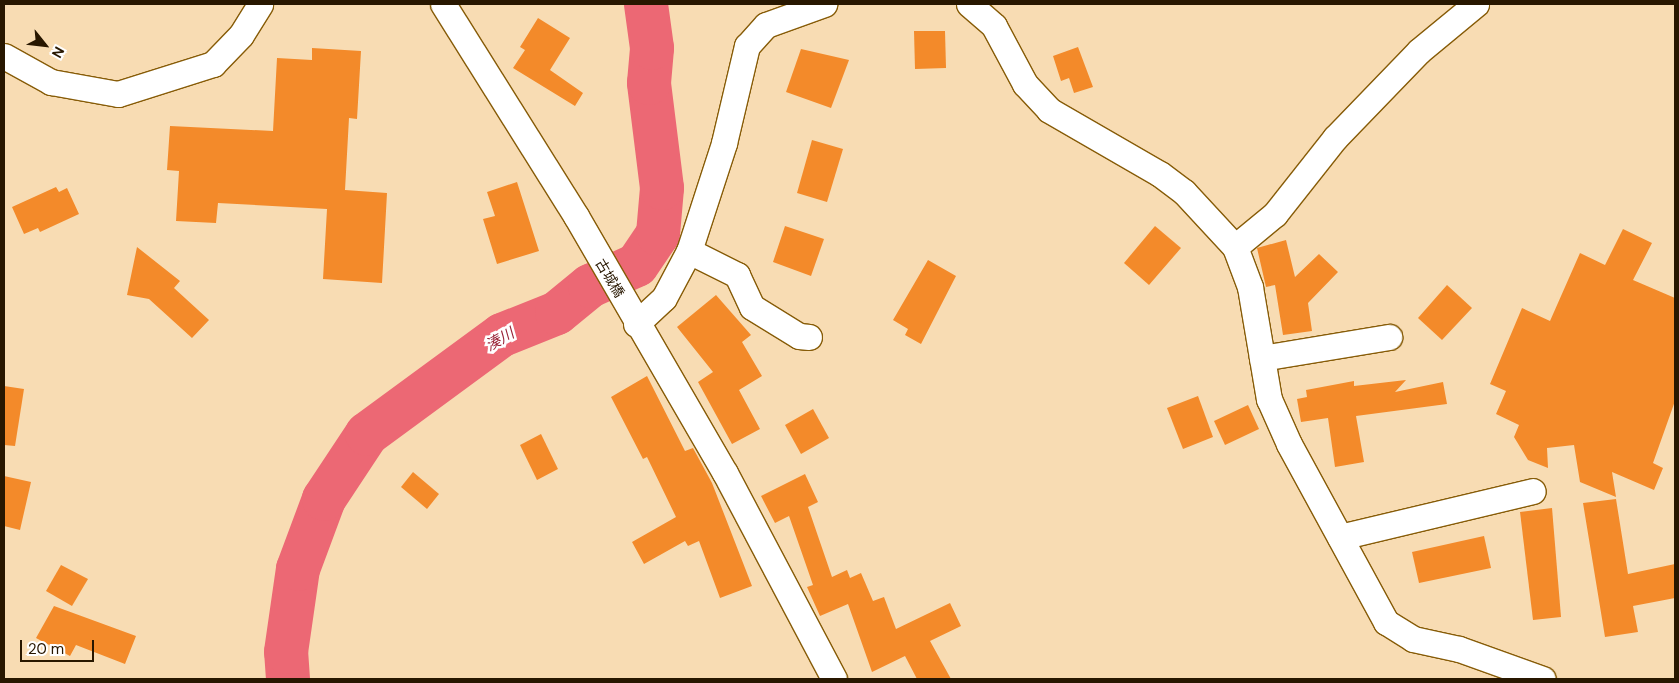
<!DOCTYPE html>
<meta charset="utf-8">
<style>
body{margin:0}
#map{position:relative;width:1679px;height:683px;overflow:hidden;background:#f8dcb3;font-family:"DM Sans","Noto Sans JP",sans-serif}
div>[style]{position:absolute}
.river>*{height:44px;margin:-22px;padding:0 22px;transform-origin:22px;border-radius:22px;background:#ec6874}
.building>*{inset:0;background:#f38a2a}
.roads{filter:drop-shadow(1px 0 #875c08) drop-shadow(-1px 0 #875c08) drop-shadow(0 1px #875c08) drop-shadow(0 -1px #875c08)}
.minor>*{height:25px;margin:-12.5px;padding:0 12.5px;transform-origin:12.5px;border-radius:12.5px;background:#fff}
span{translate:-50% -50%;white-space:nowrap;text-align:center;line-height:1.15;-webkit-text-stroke:5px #fff;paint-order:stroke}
.street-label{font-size:14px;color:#281700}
.water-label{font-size:15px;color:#9a2337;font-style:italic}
.frame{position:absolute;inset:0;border:5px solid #281700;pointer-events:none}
.north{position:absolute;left:20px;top:20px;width:50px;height:50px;-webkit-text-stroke:4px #fff;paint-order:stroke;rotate:119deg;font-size:14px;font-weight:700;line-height:20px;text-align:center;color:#281700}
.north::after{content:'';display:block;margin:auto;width:18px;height:22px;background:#281700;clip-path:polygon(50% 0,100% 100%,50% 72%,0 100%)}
.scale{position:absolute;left:20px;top:640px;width:74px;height:22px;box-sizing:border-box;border:2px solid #281700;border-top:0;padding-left:6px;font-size:15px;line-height:18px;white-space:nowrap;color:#281700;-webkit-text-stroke:4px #fff;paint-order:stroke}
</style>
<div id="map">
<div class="river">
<div style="left:288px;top:679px;width:27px;rotate:-94deg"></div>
<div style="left:286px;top:652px;width:84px;rotate:-81.8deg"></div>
<div style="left:298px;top:569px;width:75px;rotate:-69.6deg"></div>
<div style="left:324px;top:499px;width:78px;rotate:-56.5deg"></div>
<div style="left:367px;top:434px;width:167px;rotate:-36.3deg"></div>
<div style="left:502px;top:335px;width:59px;rotate:-21.8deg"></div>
<div style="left:557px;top:313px;width:43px;rotate:-39.3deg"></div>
<div style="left:590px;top:286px;width:51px;rotate:-24.1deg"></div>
<div style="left:637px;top:265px;width:37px;rotate:-56deg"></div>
<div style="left:658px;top:234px;width:46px;rotate:-85deg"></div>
<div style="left:662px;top:188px;width:106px;rotate:-97.1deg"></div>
<div style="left:649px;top:83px;width:35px;rotate:-85deg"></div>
<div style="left:652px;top:48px;width:44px;rotate:-97.8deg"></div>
</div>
<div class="building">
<div style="clip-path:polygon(538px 18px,570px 38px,550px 70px,583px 93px,575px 106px,513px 68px,525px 50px,520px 47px)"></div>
<div style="clip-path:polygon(914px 31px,945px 31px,946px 68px,915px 69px)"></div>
<div style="clip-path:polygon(1078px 47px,1093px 87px,1074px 93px,1069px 78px,1061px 81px,1053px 56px)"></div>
<div style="clip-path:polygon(312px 48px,361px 51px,357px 119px,349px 118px,345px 190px,387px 193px,382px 283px,323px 279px,327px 209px,218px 203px,216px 223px,176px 221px,179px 171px,167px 170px,170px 126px,273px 131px,277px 58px,312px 60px)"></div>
<div style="clip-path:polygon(801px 49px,849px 60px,831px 108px,786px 92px)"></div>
<div style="clip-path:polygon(812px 140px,843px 149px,827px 202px,797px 193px)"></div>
<div style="clip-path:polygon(517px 182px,539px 251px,497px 264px,483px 219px,495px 216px,487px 192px)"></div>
<div style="clip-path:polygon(56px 187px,59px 192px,67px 188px,79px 214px,40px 232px,38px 228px,24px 234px,12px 207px)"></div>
<div style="clip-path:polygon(785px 226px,824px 239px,811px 276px,773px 262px)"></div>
<div style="clip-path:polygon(1155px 226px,1181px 248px,1149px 285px,1124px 263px)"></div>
<div style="clip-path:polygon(1623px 229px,1652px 243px,1633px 280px,1675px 298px,1675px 401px,1653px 463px,1663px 468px,1654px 490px,1612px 472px,1616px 497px,1580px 482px,1574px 445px,1547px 448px,1548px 468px,1528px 460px,1514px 437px,1519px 425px,1496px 414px,1506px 391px,1490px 384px,1522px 308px,1550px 321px,1580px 253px,1605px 265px)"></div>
<div style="clip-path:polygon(1286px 240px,1295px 277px,1319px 254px,1338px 272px,1308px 303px,1312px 331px,1283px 335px,1275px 285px,1266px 287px,1257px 248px)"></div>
<div style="clip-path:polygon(137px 247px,180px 281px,174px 288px,209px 320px,192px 338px,149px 299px,127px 295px)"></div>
<div style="clip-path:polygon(928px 260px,956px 276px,921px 344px,905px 335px,908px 329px,893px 320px)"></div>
<div style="clip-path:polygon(1447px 285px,1472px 308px,1442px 340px,1418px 318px)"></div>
<div style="clip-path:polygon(716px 295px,751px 335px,742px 342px,762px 376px,739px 390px,760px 429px,732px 444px,698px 382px,713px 372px,677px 327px)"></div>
<div style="clip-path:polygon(647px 376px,685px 451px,693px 448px,712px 483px,752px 586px,720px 598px,699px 541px,688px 546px,685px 541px,644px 564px,632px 542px,676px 517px,647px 457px,643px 459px,611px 397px)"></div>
<div style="clip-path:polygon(1406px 380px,1395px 392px,1443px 382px,1447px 404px,1356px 416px,1364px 462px,1335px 467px,1328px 418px,1301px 422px,1297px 399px,1307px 397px,1306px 390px,1354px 381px,1354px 386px)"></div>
<div style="clip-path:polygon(4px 386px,24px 389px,15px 446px,4px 445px)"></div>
<div style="clip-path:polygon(1198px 396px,1213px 437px,1183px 449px,1167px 408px)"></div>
<div style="clip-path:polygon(1248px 405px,1259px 429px,1225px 445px,1214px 421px)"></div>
<div style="clip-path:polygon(813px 409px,829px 438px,801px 454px,785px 425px)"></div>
<div style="clip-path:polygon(541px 434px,558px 469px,537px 480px,520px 445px)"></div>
<div style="clip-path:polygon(413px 472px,439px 494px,427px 509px,401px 487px)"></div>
<div style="clip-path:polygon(805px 474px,818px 502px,808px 507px,832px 577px,847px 570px,850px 578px,861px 573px,873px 601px,884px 597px,896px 629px,950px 603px,961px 626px,930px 641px,951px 679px,917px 679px,905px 656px,872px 672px,848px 604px,820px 616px,807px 587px,813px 585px,789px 516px,775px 523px,761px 496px)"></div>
<div style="clip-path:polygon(4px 476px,31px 482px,20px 530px,4px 526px)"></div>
<div style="clip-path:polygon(1616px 499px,1628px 574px,1675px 564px,1675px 598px,1633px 606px,1638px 632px,1605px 637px,1583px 503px)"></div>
<div style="clip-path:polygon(1552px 508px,1561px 617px,1533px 620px,1520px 512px)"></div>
<div style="clip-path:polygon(1484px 536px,1491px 568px,1419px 583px,1412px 552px)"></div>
<div style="clip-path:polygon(61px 565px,88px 579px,72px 606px,46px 591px)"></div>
<div style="clip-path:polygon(54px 606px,136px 636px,125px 664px,76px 645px,70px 656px,36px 638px)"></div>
</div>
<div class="roads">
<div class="minor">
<div style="left:443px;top:4px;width:250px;rotate:57.9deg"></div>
<div style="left:576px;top:216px;width:297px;rotate:59.9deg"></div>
<div style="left:725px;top:473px;width:233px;rotate:62.1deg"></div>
<div style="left:969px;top:4px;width:33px;rotate:41deg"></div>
<div style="left:994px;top:26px;width:66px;rotate:61.9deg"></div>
<div style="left:1025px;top:84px;width:35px;rotate:47deg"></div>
<div style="left:1049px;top:110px;width:128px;rotate:30deg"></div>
<div style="left:1160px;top:174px;width:30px;rotate:37deg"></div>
<div style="left:1184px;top:192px;width:75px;rotate:47.2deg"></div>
<div style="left:1235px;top:247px;width:43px;rotate:69.4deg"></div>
<div style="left:1250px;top:287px;width:114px;rotate:80.4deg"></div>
<div style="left:1269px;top:399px;width:49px;rotate:66deg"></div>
<div style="left:1289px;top:444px;width:203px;rotate:61.4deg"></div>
<div style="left:1386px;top:622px;width:32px;rotate:32deg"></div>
<div style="left:1413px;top:639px;width:47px;rotate:12.3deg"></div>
<div style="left:1459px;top:649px;width:89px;rotate:19.7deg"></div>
<div style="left:4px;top:56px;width:54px;rotate:29deg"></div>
<div style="left:51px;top:82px;width:68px;rotate:10.2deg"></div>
<div style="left:118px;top:94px;width:100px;rotate:-17.5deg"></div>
<div style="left:213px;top:64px;width:40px;rotate:-46deg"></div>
<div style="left:241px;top:35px;width:36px;rotate:-58deg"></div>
<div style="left:1235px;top:247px;width:52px;rotate:-39.5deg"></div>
<div style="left:1275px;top:214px;width:97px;rotate:-51.7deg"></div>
<div style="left:1335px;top:138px;width:121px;rotate:-46deg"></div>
<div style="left:1419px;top:51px;width:74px;rotate:-39.5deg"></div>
<div style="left:689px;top:251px;width:54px;rotate:26.6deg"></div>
<div style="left:737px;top:275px;width:35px;rotate:65deg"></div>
<div style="left:752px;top:307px;width:55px;rotate:31.7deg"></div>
<div style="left:799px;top:336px;width:10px;rotate:6deg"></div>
<div style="left:636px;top:324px;width:38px;rotate:-43deg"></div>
<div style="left:664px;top:298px;width:53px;rotate:-62deg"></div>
<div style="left:689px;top:251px;width:114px;rotate:-72deg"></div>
<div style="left:724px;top:143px;width:100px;rotate:-76.7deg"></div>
<div style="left:747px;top:46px;width:28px;rotate:-48deg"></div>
<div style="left:766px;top:25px;width:62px;rotate:-19.9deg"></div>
<div style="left:1262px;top:358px;width:129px;rotate:-9.4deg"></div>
<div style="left:1340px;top:537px;width:198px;rotate:-13.4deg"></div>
</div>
</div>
<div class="street-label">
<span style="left:610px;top:278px;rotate:59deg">古城橋</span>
</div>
<div class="water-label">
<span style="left:500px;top:340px;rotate:-30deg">湊川</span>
</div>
<div class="frame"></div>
<div class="north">N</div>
<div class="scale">20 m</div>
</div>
